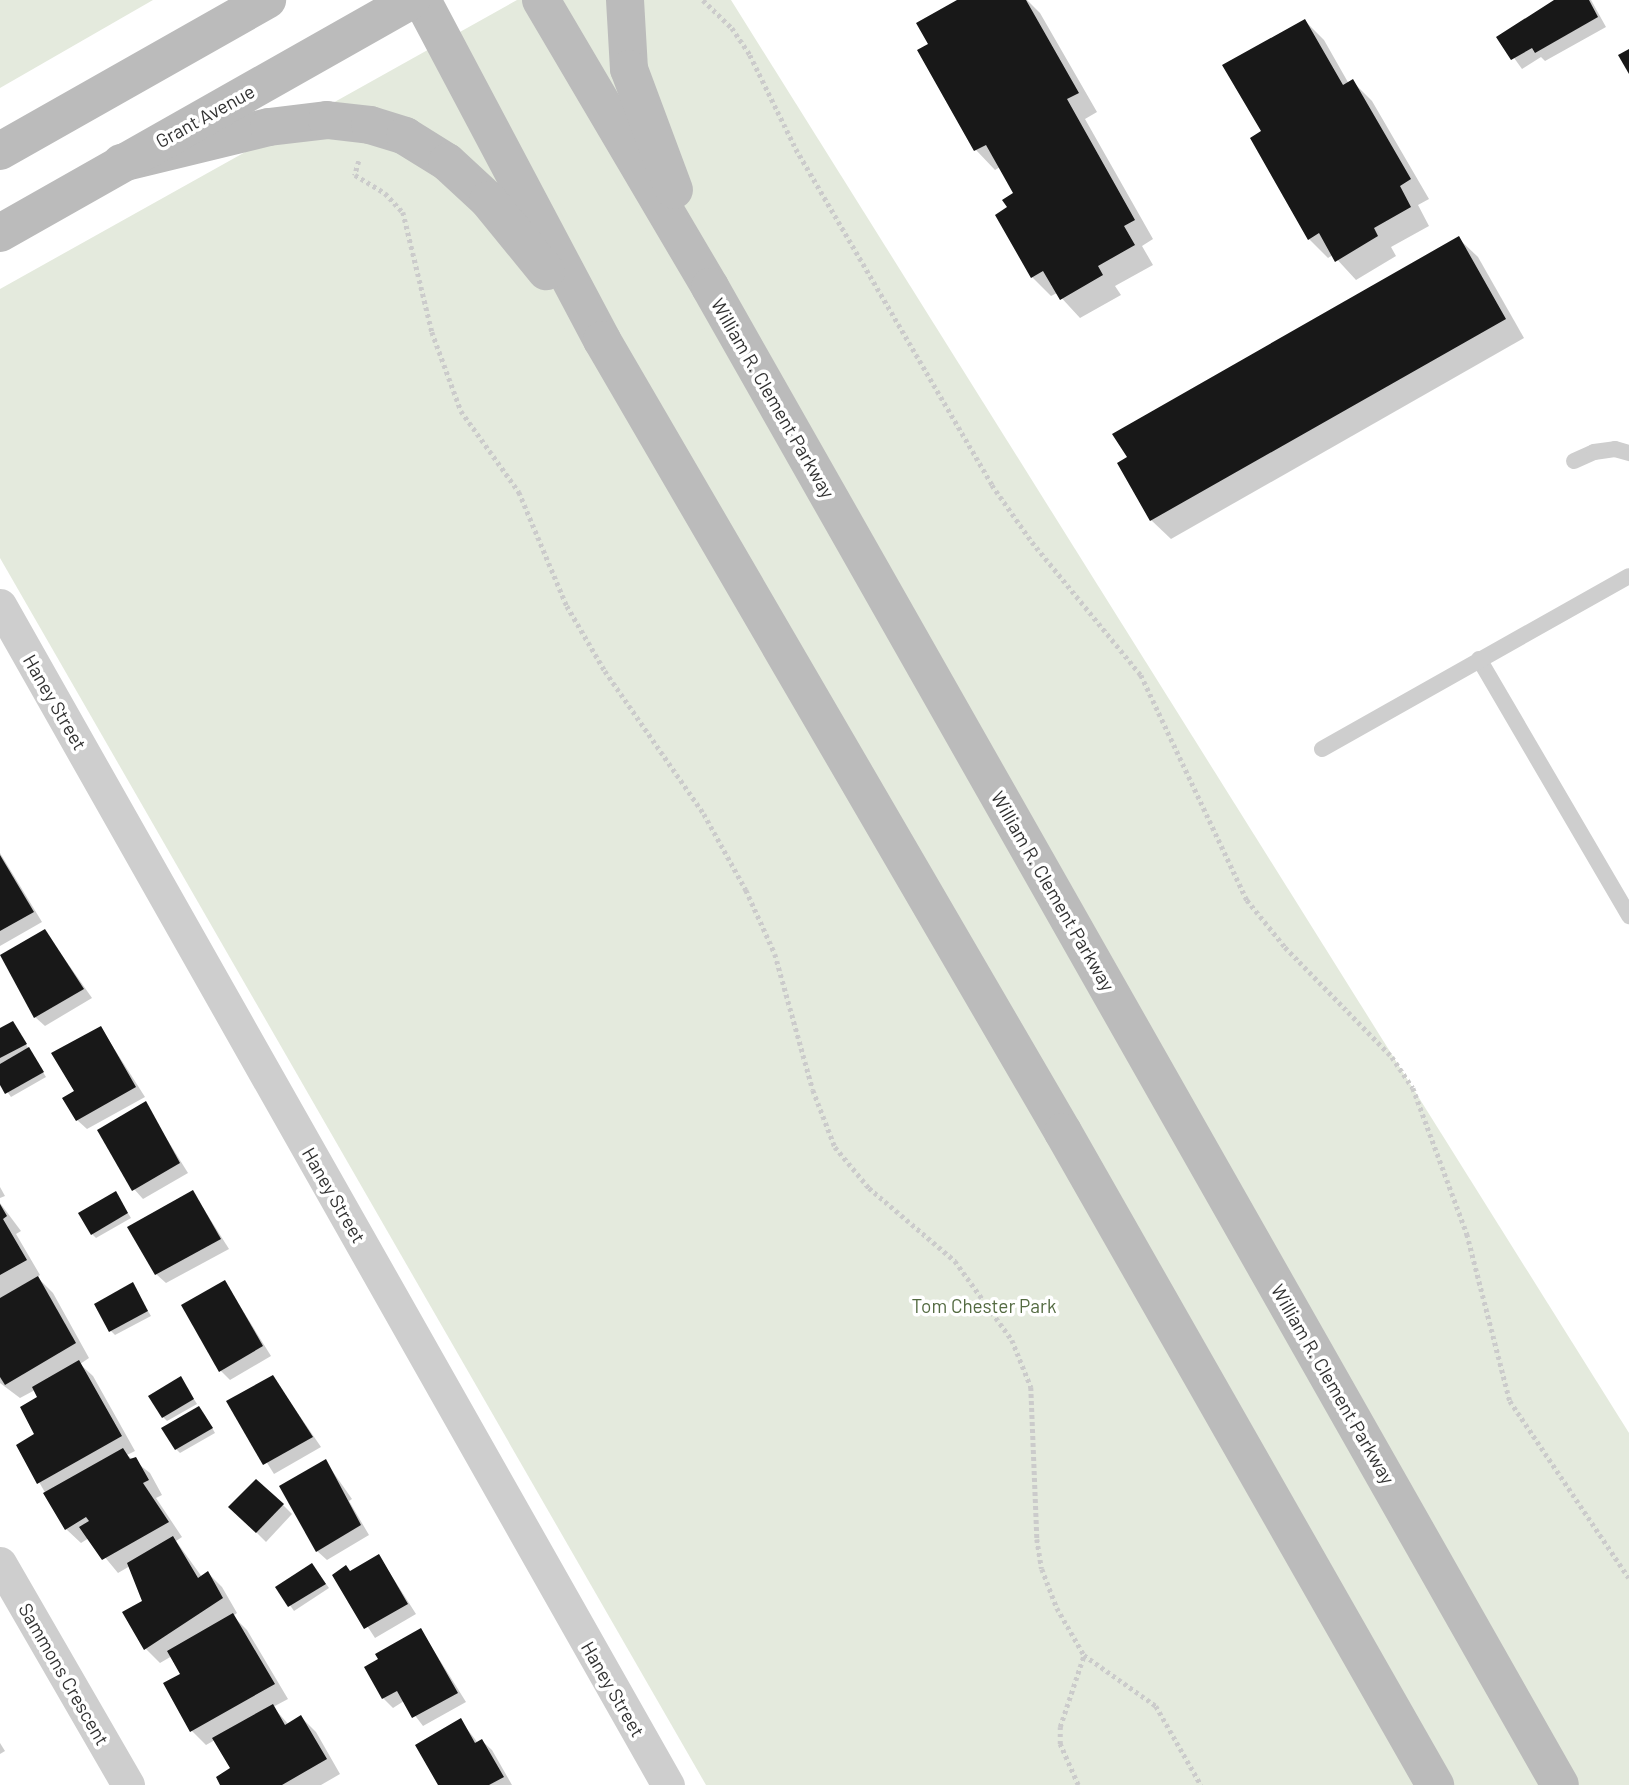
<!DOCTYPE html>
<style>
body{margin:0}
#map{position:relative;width:1629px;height:1785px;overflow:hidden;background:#fff;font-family:Barlow,sans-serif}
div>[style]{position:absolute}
.green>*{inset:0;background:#e4eadd}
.shadow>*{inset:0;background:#0003}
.building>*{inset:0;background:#181818}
.path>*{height:4.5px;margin-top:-2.25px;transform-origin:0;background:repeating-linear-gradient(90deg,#cbcbcb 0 3.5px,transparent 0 7px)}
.service>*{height:16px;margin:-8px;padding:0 8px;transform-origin:8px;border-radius:8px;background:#cecece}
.minor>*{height:33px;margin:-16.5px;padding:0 16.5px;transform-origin:16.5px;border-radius:16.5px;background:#cecece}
.secondary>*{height:38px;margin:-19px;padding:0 19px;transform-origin:19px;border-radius:19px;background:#bbb}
span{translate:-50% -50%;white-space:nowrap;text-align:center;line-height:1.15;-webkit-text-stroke:7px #fff;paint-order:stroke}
.street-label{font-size:19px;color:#313131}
.park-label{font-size:19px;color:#536a41}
</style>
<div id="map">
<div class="green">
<div style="clip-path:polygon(0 0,153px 0,0 88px)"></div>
<div style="clip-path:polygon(517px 0,731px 0,1629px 1433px,1629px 1785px,706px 1785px,0 558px,0 289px)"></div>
</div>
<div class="shadow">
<div style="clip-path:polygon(960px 0,1027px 0,1040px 13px,1097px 112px,1085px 119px,1153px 239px,1142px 246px,1153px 265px,1115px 286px,1121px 295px,1080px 318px,1057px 293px,1051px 296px,1032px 277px,1010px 208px,1015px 194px,1000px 167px,995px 170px,976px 150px,920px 51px,931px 44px)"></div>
<div style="clip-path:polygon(1559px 0,1591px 0,1606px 27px,1545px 61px,1541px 57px,1522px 69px,1499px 37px)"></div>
<div style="clip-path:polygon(1305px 21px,1324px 40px,1349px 84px,1353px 82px,1372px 101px,1429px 199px,1418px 205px,1429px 226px,1391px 247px,1396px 256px,1356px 280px,1333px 255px,1328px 258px,1309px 239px,1264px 132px)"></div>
<div style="clip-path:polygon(1458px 238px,1478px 257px,1524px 338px,1171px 539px,1151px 520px,1129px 458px)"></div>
<div style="clip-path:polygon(0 853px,42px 922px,0 946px)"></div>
<div style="clip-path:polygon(45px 931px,92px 998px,45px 1026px,35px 1017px)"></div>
<div style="clip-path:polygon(13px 1023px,46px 1077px,11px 1097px,0 1082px,0 1030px)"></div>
<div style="clip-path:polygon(101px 1028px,145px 1097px,87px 1129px,77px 1120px,76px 1092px)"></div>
<div style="clip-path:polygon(145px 1104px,188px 1173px,143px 1199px,134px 1189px)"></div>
<div style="clip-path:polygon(0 1187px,5px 1196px,0 1198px)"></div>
<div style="clip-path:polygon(193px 1192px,229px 1249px,166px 1283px,156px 1274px)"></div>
<div style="clip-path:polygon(116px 1194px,131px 1218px,96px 1238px,92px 1234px)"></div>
<div style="clip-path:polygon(0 1203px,21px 1231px,16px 1234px,40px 1275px,37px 1277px,53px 1293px,89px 1358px,80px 1364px,93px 1376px,135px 1451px,127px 1455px,150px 1473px,162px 1495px,156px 1498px,182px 1537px,176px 1541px,202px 1577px,208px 1573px,222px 1587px,237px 1613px,233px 1616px,247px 1630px,288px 1699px,273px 1707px,289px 1725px,301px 1717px,316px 1732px,340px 1774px,321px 1785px,223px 1785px,233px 1769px,215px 1740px,206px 1745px,192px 1731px,183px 1675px,172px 1656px,160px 1663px,146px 1649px,125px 1613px,145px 1601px,130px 1566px,118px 1573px,89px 1538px,81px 1543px,66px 1529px,39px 1482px,39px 1397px,35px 1390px,20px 1398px,0 1383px)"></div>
<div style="clip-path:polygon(225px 1282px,271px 1356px,230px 1380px,221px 1371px)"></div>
<div style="clip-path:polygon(132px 1285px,151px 1316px,115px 1335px,111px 1331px)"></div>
<div style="clip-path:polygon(273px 1377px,321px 1447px,274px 1474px,229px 1402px)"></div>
<div style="clip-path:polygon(181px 1379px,197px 1404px,167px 1421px,163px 1417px)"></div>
<div style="clip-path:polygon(203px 1412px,215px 1433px,180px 1453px,176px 1449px)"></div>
<div style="clip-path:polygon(326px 1462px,352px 1499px,349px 1501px,369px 1535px,327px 1560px,317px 1551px)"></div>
<div style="clip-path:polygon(283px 1505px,292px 1514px,266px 1542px,231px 1507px)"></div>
<div style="clip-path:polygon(379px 1556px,416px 1614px,375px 1638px,334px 1575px,351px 1573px)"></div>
<div style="clip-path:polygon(316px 1570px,329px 1588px,294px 1611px,278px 1588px)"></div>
<div style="clip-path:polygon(421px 1630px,466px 1702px,423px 1726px,404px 1701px,393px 1708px,383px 1698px)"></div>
<div style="clip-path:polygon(460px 1720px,478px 1743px,482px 1741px,492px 1750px,512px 1785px,440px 1785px)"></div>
<div style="clip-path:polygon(0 1743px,5px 1751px,0 1754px)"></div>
</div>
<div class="building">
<div style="clip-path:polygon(957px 0,1026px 0,1079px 93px,1067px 99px,1135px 220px,1124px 226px,1135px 245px,1098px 266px,1103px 275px,1060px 300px,1043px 271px,1031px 278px,995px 215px,1007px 207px,1002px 200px,1013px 193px,986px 145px,974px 151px,917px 50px,928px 44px,916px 23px)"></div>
<div style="clip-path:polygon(1554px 0,1589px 0,1598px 17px,1535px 53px,1532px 48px,1511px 60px,1496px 37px)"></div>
<div style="clip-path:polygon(1305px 19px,1343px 85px,1353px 79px,1411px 179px,1400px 186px,1411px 207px,1374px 228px,1378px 236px,1335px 262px,1319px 233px,1308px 240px,1250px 138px,1261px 131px,1222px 65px)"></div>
<div style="clip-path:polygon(1629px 49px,1629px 74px,1618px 55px)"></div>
<div style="clip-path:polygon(1459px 236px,1506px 319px,1150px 521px,1117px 463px,1127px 457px,1112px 434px)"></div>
<div style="clip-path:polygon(0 855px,34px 912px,0 931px)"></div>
<div style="clip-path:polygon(45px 929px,84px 989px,34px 1018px,0 955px)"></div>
<div style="clip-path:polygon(13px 1021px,27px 1044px,0 1058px,0 1028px)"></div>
<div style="clip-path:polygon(101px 1026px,136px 1087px,76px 1121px,62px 1098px,74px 1091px,51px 1053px)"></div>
<div style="clip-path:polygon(29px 1047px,44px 1072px,5px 1094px,0 1085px,0 1064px)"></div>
<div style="clip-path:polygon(146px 1101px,180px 1163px,132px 1191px,97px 1130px)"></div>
<div style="clip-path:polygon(193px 1190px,221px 1239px,155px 1275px,127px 1227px)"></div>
<div style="clip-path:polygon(116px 1191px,128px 1213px,91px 1235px,78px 1213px)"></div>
<div style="clip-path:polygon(0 1204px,7px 1216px,3px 1219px,27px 1260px,0 1275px)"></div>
<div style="clip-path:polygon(38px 1276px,76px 1343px,5px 1385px,0 1377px,0 1298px)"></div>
<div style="clip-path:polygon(225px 1280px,263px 1346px,219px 1372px,181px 1305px)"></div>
<div style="clip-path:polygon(133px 1282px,148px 1311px,109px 1332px,94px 1304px)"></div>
<div style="clip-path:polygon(79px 1360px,122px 1436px,37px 1484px,16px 1445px,34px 1434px,20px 1407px,37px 1397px,32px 1387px)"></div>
<div style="clip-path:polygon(273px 1375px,313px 1437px,263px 1465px,226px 1401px)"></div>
<div style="clip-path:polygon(181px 1376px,194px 1399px,162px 1418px,148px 1396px)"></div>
<div style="clip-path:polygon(199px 1406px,213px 1428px,175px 1450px,161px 1428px)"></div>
<div style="clip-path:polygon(123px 1448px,130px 1459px,136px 1457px,149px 1480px,143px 1483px,169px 1522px,102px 1560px,79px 1527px,89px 1521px,86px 1517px,65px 1530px,43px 1493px)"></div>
<div style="clip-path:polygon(326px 1459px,361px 1525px,316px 1552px,279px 1486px)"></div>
<div style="clip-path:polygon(256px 1479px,284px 1504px,256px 1533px,228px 1507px)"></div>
<div style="clip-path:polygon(173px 1536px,198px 1578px,208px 1571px,223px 1598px,144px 1650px,122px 1612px,142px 1601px,127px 1563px)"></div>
<div style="clip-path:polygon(379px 1554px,408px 1604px,364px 1629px,332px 1575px,346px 1565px,350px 1571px)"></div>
<div style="clip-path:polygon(312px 1563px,326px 1584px,288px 1607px,275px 1587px)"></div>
<div style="clip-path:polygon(233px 1613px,275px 1684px,190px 1732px,163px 1683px,180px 1674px,167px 1651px)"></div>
<div style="clip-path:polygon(421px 1628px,458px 1693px,412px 1718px,397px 1691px,382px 1699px,364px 1667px,378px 1659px,375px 1654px)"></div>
<div style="clip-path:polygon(273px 1704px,285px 1725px,301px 1715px,327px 1759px,282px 1785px,220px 1785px,216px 1777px,230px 1768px,212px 1738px)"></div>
<div style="clip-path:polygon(461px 1718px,475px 1743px,482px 1739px,504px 1777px,489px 1785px,438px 1785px,415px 1745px)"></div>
</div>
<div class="path">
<div style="left:703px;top:0;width:40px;rotate:44deg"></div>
<div style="left:732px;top:28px;width:32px;rotate:56deg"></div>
<div style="left:750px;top:55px;width:105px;rotate:63.9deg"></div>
<div style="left:796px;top:149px;width:389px;rotate:59.7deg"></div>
<div style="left:992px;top:485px;width:70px;rotate:54.9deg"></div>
<div style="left:1032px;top:542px;width:172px;rotate:50.7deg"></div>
<div style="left:1141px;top:675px;width:249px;rotate:64.8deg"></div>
<div style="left:1247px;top:900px;width:60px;rotate:51deg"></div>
<div style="left:1285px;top:947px;width:153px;rotate:45.8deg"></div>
<div style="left:1392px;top:1057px;width:37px;rotate:56deg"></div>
<div style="left:1413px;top:1088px;width:156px;rotate:69.7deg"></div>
<div style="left:1467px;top:1234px;width:172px;rotate:75.6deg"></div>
<div style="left:1510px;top:1401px;width:213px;rotate:56.1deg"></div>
<div style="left:359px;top:161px;width:15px;rotate:106deg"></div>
<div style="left:355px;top:175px;width:35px;rotate:31deg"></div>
<div style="left:385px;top:193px;width:26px;rotate:47deg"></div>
<div style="left:403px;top:212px;width:123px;rotate:76.4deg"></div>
<div style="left:432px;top:332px;width:84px;rotate:69.8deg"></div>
<div style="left:461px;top:411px;width:100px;rotate:54.4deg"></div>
<div style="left:519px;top:492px;width:124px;rotate:67.2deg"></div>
<div style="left:567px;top:606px;width:75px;rotate:59.7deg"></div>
<div style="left:605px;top:671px;width:174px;rotate:55.3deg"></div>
<div style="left:704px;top:814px;width:87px;rotate:61.1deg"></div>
<div style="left:746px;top:890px;width:70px;rotate:65.6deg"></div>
<div style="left:775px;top:954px;width:141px;rotate:74.4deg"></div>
<div style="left:813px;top:1090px;width:61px;rotate:68.9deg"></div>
<div style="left:835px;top:1147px;width:53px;rotate:50.3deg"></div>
<div style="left:869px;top:1188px;width:113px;rotate:40.3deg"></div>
<div style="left:955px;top:1261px;width:97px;rotate:54.2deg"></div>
<div style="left:1012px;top:1340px;width:51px;rotate:68deg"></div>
<div style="left:1031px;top:1387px;width:152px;rotate:87.7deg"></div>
<div style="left:1037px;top:1539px;width:30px;rotate:81deg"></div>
<div style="left:1042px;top:1569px;width:42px;rotate:69deg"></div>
<div style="left:1057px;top:1608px;width:54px;rotate:60.1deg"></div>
<div style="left:1084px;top:1655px;width:88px;rotate:35.3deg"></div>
<div style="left:1156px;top:1706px;width:91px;rotate:60.3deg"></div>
<div style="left:1078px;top:1785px;width:45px;rotate:-113.7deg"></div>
<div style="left:1060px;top:1744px;width:17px;rotate:-90deg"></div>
<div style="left:1060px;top:1727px;width:76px;rotate:-71.6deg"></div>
</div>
<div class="service">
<div style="left:1574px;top:461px;width:22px;rotate:-24deg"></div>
<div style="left:1594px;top:452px;width:21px;rotate:-8deg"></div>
<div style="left:1615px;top:449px;width:15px;rotate:16deg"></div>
<div style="left:1479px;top:659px;width:298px;rotate:59.7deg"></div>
<div style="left:1322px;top:749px;width:352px;rotate:-29.4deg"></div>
</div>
<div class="minor">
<div style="left:0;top:605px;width:1356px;rotate:60.49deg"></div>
<div style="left:0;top:1563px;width:256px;rotate:60deg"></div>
</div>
<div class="secondary">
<div style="left:422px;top:0;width:385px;rotate:62.1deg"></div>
<div style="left:602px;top:340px;width:916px;rotate:59.8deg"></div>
<div style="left:1063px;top:1132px;width:752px;rotate:60.33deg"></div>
<div style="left:541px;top:0;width:333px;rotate:59.5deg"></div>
<div style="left:710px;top:287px;width:1722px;rotate:60.43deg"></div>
<div style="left:625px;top:0;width:69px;rotate:86.7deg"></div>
<div style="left:629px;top:69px;width:129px;rotate:69.6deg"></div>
<div style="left:0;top:151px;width:307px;rotate:-29.5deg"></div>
<div style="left:121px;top:163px;width:152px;rotate:-13.7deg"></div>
<div style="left:269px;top:127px;width:58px;rotate:-6.9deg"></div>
<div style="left:327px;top:120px;width:43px;rotate:6.6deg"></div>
<div style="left:370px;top:125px;width:37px;rotate:17deg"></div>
<div style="left:405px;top:136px;width:49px;rotate:31.8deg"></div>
<div style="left:447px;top:162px;width:56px;rotate:42.8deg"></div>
<div style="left:488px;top:200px;width:92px;rotate:50.8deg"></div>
<div style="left:0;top:233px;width:472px;rotate:-29.5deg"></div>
</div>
<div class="street-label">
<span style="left:205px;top:116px;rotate:-29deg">Grant Avenue</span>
<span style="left:773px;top:398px;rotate:60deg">William R. Clement Parkway</span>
<span style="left:55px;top:702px;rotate:60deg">Haney Street</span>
<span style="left:1053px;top:891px;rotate:60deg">William R. Clement Parkway</span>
<span style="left:334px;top:1195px;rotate:60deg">Haney Street</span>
<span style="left:1333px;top:1384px;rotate:60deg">William R. Clement Parkway</span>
<span style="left:64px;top:1674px;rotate:60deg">Sammons Crescent</span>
<span style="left:613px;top:1689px;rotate:60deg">Haney Street</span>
</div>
<div class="park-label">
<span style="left:984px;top:1306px">Tom Chester Park</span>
</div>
</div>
